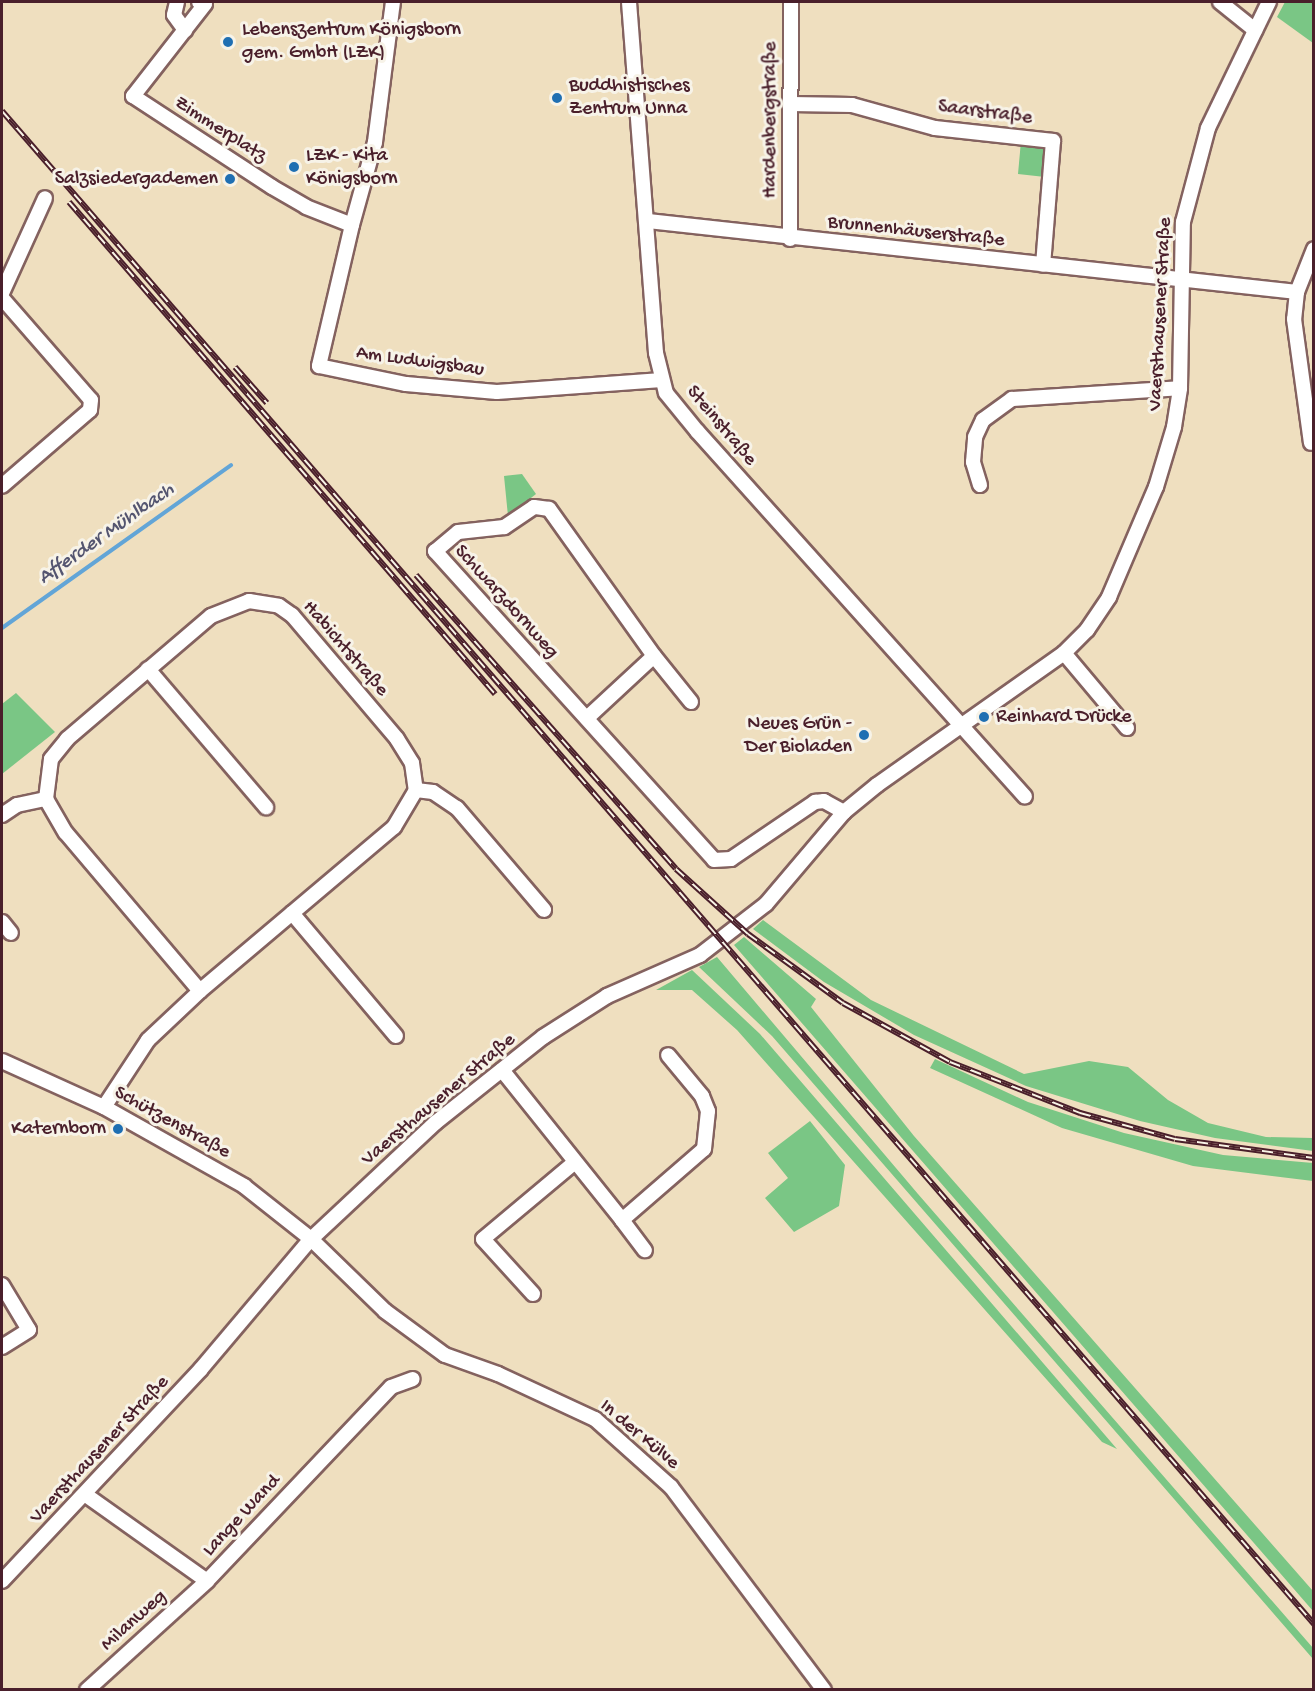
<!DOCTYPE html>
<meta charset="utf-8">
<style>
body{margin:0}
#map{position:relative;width:1315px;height:1691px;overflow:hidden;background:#efdfbf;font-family:"Gochi Hand",sans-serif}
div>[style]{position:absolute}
.green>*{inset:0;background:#7ac685}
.stream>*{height:4px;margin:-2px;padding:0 2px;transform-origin:2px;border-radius:2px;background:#62a5d7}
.roads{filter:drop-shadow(2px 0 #84625f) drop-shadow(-2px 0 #84625f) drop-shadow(0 2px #84625f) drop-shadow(0 -2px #84625f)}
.minor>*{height:14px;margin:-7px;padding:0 7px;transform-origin:7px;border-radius:7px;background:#fff}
.rail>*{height:6px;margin-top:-3px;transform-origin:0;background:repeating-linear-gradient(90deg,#f7f3e8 0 11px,#4a1f2b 0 22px);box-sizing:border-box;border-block:2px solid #4a1f2b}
.dots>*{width:16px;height:16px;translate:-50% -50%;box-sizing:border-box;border:3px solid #f7f3e8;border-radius:50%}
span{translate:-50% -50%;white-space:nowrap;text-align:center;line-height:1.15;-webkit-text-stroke:6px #f7f3e8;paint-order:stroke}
.poi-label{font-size:20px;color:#4a1f2b}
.left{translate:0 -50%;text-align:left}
.right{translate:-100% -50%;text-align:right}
.street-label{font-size:20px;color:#4a1f2b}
.water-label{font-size:21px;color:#545570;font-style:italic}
.frame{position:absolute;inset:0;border:3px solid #4a1f2b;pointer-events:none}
</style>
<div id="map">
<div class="green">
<div style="clip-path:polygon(1285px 2px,1313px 2px,1313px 43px,1277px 17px)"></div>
<div style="clip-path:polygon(1021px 141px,1043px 145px,1047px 153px,1045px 177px,1018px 174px)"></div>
<div style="clip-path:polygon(522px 474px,536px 494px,508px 516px,504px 476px)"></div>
<div style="clip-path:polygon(16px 693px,55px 732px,2px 774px,2px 704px)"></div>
<div style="clip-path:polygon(763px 920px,871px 1000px,1024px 1074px,1089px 1061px,1128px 1067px,1168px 1100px,1208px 1123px,1266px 1137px,1313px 1138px,1313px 1151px,1215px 1138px,1140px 1121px,1026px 1086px,914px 1035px,824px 982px,753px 929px)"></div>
<div style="clip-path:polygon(744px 937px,816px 999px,811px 1007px,914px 1136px,1313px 1591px,1313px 1611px,734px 945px)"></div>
<div style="clip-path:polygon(717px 957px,918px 1194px,1313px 1648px,1313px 1659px,772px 1036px,699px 967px)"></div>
<div style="clip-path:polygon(692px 970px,760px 1034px,1117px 1449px,1102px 1442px,737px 1030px,692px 990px,656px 990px)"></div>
<div style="clip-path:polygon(935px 1059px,1028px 1102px,1124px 1133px,1223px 1155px,1313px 1163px,1313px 1181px,1193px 1166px,1062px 1128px,930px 1068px)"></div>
<div style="clip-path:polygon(810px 1121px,845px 1165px,839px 1206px,794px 1232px,765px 1198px,788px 1178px,768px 1153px)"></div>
</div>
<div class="stream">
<div style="left:2px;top:628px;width:281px;rotate:-35.4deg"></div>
</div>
<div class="roads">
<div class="minor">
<div style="left:177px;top:2px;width:13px;rotate:103deg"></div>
<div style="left:174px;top:15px;width:19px;rotate:54deg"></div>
<div style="left:199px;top:2px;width:6px;rotate:18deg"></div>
<div style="left:205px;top:4px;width:117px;rotate:128deg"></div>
<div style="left:133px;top:96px;width:166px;rotate:33.2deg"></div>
<div style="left:272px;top:187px;width:39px;rotate:30deg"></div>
<div style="left:306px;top:207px;width:49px;rotate:21.4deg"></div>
<div style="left:352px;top:225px;width:86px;rotate:-74.5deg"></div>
<div style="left:375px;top:142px;width:141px;rotate:-82.7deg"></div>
<div style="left:629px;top:2px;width:352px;rotate:85.6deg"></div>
<div style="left:656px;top:353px;width:41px;rotate:76deg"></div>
<div style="left:666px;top:393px;width:49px;rotate:50.8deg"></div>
<div style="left:697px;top:431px;width:491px;rotate:48.1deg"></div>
<div style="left:1220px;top:2px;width:45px;rotate:38.7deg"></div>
<div style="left:791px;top:104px;width:61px;rotate:0.9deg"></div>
<div style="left:852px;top:105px;width:86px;rotate:15.5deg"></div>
<div style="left:935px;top:128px;width:119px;rotate:6.3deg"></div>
<div style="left:1053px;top:141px;width:124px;rotate:94.6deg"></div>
<div style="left:648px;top:221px;width:653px;rotate:6.24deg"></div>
<div style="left:1297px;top:292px;width:46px;rotate:-68.4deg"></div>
<div style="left:352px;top:225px;width:145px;rotate:103.2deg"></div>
<div style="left:319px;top:366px;width:89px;rotate:11.7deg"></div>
<div style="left:406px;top:384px;width:91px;rotate:5deg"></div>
<div style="left:497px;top:392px;width:165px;rotate:-4.2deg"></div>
<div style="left:790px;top:239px;width:237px;rotate:-89.8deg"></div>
<div style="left:1297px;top:292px;width:27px;rotate:96deg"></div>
<div style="left:1294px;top:319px;width:125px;rotate:82.2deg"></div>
<div style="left:2px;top:293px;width:104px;rotate:-65.6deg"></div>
<div style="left:2px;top:298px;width:135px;rotate:48.9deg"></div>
<div style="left:91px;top:400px;width:10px;rotate:96deg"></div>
<div style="left:90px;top:410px;width:116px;rotate:139.2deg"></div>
<div style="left:980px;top:485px;width:24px;rotate:-107deg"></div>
<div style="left:973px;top:462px;width:25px;rotate:-85deg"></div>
<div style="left:975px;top:437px;width:19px;rotate:-65deg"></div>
<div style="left:983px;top:420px;width:36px;rotate:-36deg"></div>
<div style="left:1012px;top:399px;width:168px;rotate:-3.7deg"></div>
<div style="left:1064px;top:653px;width:33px;rotate:-45deg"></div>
<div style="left:1087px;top:630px;width:40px;rotate:-56deg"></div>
<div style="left:1109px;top:597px;width:120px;rotate:-66.9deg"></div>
<div style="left:1156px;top:487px;width:63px;rotate:-73.3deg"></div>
<div style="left:1174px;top:427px;width:39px;rotate:-81deg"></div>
<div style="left:1180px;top:388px;width:166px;rotate:-89deg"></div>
<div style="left:1183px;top:222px;width:97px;rotate:-75.1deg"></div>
<div style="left:1208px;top:128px;width:140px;rotate:-64.2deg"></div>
<div style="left:654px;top:656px;width:59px;rotate:51.2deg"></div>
<div style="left:148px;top:669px;width:182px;rotate:49.5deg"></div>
<div style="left:587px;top:718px;width:91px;rotate:-42.8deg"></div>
<div style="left:654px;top:656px;width:181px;rotate:-125.5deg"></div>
<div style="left:549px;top:509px;width:15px;rotate:-172deg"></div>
<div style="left:534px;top:507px;width:36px;rotate:146deg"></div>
<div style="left:504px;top:527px;width:46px;rotate:173.8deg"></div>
<div style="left:458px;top:532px;width:30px;rotate:140deg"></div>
<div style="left:435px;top:551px;width:416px;rotate:47.9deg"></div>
<div style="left:714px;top:860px;width:17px;rotate:-3deg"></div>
<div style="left:731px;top:859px;width:102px;rotate:-34.2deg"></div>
<div style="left:815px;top:802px;width:9px;rotate:-6deg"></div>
<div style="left:824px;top:801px;width:23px;rotate:29deg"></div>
<div style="left:416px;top:790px;width:17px;rotate:7deg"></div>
<div style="left:433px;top:792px;width:29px;rotate:34deg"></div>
<div style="left:457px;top:808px;width:134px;rotate:49.5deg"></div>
<div style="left:46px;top:799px;width:39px;rotate:60deg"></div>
<div style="left:66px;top:833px;width:207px;rotate:49.7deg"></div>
<div style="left:2px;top:815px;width:18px;rotate:-34deg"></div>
<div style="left:17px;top:805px;width:30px;rotate:-12deg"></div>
<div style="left:46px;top:799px;width:40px;rotate:-82.9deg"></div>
<div style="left:51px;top:759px;width:26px;rotate:-51deg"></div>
<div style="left:67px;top:739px;width:189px;rotate:-40.5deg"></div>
<div style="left:211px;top:616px;width:41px;rotate:-21.5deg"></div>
<div style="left:249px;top:601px;width:30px;rotate:9deg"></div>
<div style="left:279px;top:606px;width:16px;rotate:35deg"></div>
<div style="left:292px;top:615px;width:162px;rotate:49.7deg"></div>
<div style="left:397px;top:739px;width:28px;rotate:58deg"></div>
<div style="left:412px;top:763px;width:27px;rotate:82deg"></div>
<div style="left:416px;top:790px;width:43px;rotate:120.7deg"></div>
<div style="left:394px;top:827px;width:254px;rotate:139.8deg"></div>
<div style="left:200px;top:991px;width:71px;rotate:136.7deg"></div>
<div style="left:148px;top:1040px;width:80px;rotate:123.3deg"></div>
<div style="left:292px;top:913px;width:161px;rotate:49.8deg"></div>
<div style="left:2px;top:922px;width:14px;rotate:51deg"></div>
<div style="left:2px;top:1061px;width:112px;rotate:24.3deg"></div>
<div style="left:104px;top:1107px;width:161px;rotate:29.4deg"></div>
<div style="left:244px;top:1186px;width:85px;rotate:38.3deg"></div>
<div style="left:311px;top:1239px;width:103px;rotate:44.2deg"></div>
<div style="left:385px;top:1311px;width:74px;rotate:36.3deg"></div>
<div style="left:445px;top:1355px;width:56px;rotate:19.7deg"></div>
<div style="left:498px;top:1374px;width:107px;rotate:24.9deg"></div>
<div style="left:595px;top:1419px;width:102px;rotate:41.8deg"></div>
<div style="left:671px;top:1487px;width:254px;rotate:53deg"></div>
<div style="left:502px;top:1070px;width:192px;rotate:51.3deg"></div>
<div style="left:622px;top:1220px;width:108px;rotate:-40.9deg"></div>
<div style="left:704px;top:1149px;width:38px;rotate:-84deg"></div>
<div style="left:708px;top:1111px;width:16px;rotate:-112deg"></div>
<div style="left:702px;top:1096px;width:53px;rotate:-129.7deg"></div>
<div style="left:622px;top:1220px;width:38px;rotate:53deg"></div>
<div style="left:2px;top:1285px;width:52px;rotate:59deg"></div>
<div style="left:29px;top:1330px;width:32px;rotate:148deg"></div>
<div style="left:533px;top:1294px;width:74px;rotate:-132.3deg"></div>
<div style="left:483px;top:1239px;width:119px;rotate:-39.9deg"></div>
<div style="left:86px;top:1495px;width:148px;rotate:35.4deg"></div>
<div style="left:207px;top:1581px;width:267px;rotate:-46.5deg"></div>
<div style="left:391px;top:1387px;width:23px;rotate:-20deg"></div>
<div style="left:2px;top:1581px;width:291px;rotate:-46.8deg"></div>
<div style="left:201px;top:1369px;width:170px;rotate:-49.8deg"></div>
<div style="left:311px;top:1239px;width:170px;rotate:-43.1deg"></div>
<div style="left:435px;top:1123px;width:138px;rotate:-38.5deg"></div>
<div style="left:543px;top:1037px;width:76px;rotate:-32.6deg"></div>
<div style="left:607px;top:996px;width:102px;rotate:-23.8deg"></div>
<div style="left:700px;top:955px;width:83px;rotate:-37.7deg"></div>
<div style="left:766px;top:904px;width:121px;rotate:-49.7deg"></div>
<div style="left:844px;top:812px;width:43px;rotate:-39.3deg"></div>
<div style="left:877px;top:785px;width:229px;rotate:-35.2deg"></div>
<div style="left:1064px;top:653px;width:98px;rotate:50deg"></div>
<div style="left:87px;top:1690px;width:162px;rotate:-42.2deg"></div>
</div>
</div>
<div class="rail">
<div style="left:2px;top:111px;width:2003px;rotate:49.07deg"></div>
<div style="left:69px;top:202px;width:651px;rotate:49.11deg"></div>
<div style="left:235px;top:367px;width:48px;rotate:48.4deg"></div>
<div style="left:416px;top:575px;width:392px;rotate:48.5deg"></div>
<div style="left:676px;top:869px;width:97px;rotate:42.1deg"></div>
<div style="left:748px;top:934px;width:117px;rotate:36deg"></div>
<div style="left:843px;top:1003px;width:122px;rotate:28.9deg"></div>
<div style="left:950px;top:1062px;width:140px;rotate:21.4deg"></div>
<div style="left:1080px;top:1113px;width:98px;rotate:15.3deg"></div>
<div style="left:1175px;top:1139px;width:140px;rotate:7.8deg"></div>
</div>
<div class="dots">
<div style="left:228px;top:42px;background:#1f6fb2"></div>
<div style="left:557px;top:98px;background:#1f6fb2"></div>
<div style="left:294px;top:167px;background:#1f6fb2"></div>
<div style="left:230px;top:179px;background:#1f6fb2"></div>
<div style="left:984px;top:717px;background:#1f6fb2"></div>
<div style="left:864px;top:735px;background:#1f6fb2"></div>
<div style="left:118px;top:1129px;background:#1f6fb2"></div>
</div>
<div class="poi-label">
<span class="left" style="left:242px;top:42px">Lebenszentrum Königsborn<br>gem. GmbH (LZK)</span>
<span class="left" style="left:569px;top:98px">Buddhistisches<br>Zentrum Unna</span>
<span class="left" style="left:306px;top:168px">LZK - Kita<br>Königsborn</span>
<span class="right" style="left:218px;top:179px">Salzsiedergademen</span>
<span class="left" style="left:996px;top:717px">Reinhard Drücke</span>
<span class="right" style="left:852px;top:736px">Neues Grün -<br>Der Bioladen</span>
<span class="right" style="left:106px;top:1129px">Katernborn</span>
</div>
<div class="street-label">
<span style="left:985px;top:113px;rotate:7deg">Saarstraße</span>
<span style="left:771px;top:120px;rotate:-90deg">Hardenbergstraße</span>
<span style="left:220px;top:130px;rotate:33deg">Zimmerplatz</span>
<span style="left:916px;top:232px;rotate:6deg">Brunnenhäuserstraße</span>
<span style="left:1161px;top:314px;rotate:-87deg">Vaersthausener Straße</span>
<span style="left:420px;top:362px;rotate:8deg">Am Ludwigsbau</span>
<span style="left:721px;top:426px;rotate:50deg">Steinstraße</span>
<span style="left:506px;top:602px;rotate:48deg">Schwarzdornweg</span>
<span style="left:345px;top:649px;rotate:49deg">Habichtstraße</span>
<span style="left:439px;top:1100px;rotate:-40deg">Vaersthausener Straße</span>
<span style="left:172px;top:1123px;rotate:29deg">Schützenstraße</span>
<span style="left:639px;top:1435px;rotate:40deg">In der Külve</span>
<span style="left:100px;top:1450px;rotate:-47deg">Vaersthausener Straße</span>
<span style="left:242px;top:1516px;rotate:-47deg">Lange Wand</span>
<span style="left:134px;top:1621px;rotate:-42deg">Milanweg</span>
</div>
<div class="water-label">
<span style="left:107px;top:535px;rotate:-35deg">Afferder Mühlbach</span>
</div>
<div class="frame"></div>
</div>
